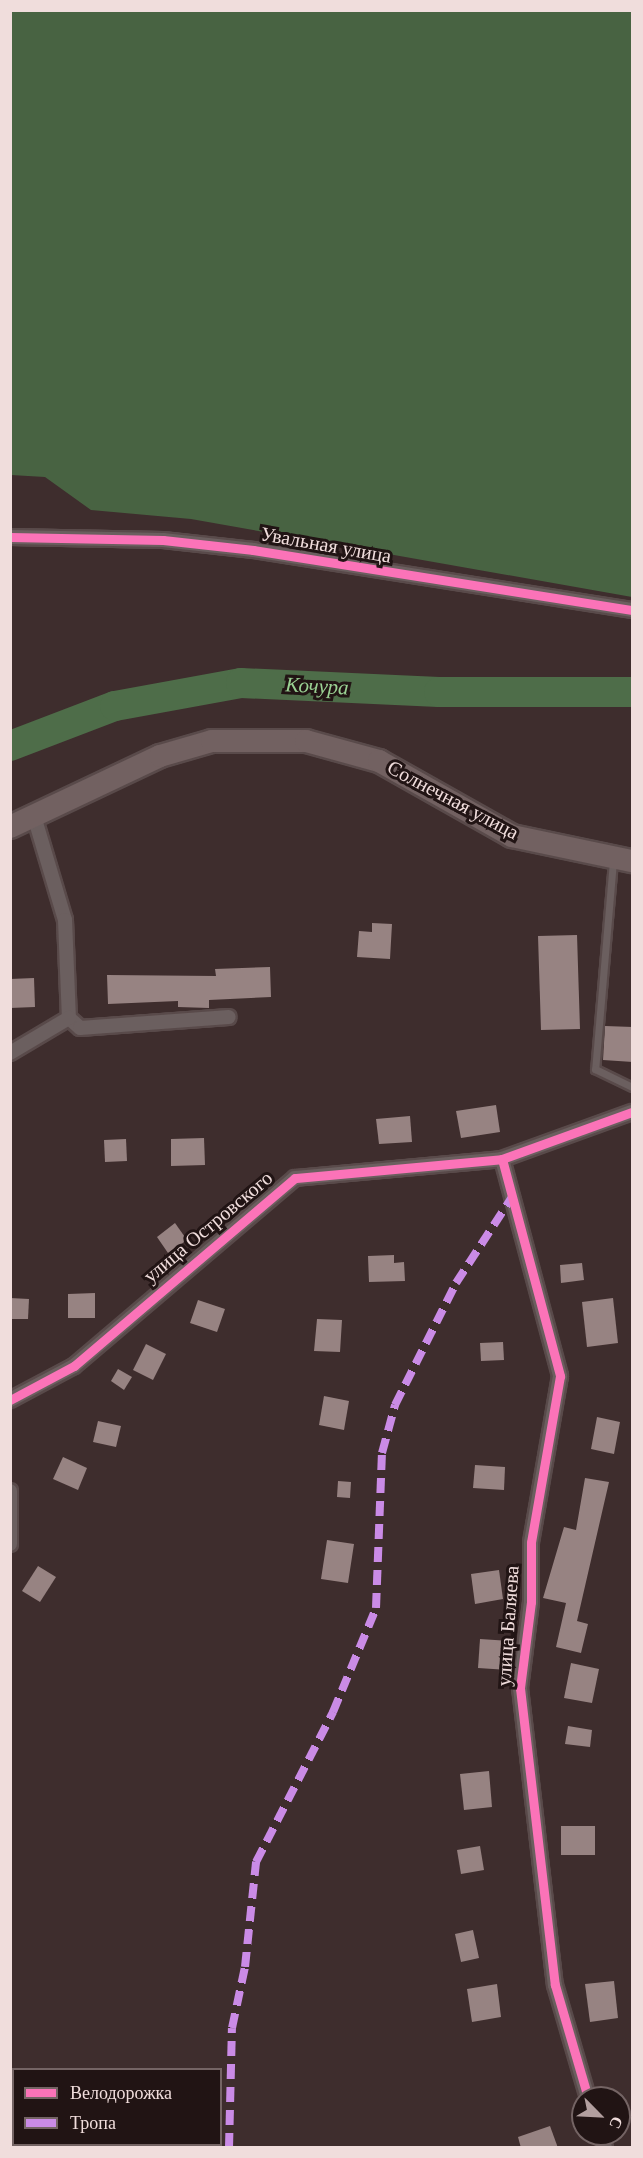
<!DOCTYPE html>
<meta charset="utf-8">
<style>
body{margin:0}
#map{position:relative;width:643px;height:2158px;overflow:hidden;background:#3e2d2d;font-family:"Times New Roman",serif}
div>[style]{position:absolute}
.forest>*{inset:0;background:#486342}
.river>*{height:30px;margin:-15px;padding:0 15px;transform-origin:15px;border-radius:15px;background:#4e6d49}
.building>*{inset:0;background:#978382}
.roads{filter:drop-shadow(2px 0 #594a4a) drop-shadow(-2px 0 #594a4a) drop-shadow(0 2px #594a4a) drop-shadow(0 -2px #594a4a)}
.service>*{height:7px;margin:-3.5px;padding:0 3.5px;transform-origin:3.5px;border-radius:3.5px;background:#6b5f5f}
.minor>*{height:14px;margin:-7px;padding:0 7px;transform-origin:7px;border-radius:7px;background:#6b5f5f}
.primary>*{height:22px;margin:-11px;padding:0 11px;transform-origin:11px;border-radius:11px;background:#726161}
.quiet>*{height:8px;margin-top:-4px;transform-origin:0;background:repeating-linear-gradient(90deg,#ca8be6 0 15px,transparent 0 23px)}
.cycleway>*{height:9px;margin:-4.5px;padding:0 4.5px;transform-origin:4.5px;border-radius:4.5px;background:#fb73b8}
span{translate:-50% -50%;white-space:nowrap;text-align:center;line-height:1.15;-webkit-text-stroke:6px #211414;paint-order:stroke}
.street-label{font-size:20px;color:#f0dddc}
.water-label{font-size:21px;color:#9ad193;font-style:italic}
.frame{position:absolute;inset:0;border:12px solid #f0dddc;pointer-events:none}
.legend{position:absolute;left:12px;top:2068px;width:210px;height:78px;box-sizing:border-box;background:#211414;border:2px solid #746464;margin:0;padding:8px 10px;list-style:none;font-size:18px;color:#f0dddc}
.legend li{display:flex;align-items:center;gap:12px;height:30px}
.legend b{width:30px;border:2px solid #746464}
.north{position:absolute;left:571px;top:2086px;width:60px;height:60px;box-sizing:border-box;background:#211414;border:2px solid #746464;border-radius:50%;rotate:114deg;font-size:16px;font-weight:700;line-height:24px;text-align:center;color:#f0dddc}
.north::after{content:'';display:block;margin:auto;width:21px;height:27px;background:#b29f9f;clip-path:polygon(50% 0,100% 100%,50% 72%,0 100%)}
</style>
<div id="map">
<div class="forest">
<div style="clip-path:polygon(10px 11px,632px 11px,632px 597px,191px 519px,91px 510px,45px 477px,11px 475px)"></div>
</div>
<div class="river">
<div style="left:10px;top:746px;width:112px;rotate:-20.9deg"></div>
<div style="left:115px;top:706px;width:128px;rotate:-10.3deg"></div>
<div style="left:241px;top:683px;width:198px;rotate:2.6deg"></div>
<div style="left:439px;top:692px;width:193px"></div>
</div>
<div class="building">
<div style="clip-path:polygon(372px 923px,392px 924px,390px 959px,357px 957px,359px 931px,372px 932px)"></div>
<div style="clip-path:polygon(577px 935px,580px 1029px,541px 1030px,538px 936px)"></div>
<div style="clip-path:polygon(270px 967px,271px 997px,209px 1000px,209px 1008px,178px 1007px,178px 1001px,108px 1004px,107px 975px,216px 976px,215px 969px)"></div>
<div style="clip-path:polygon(34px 978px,35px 1007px,10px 1008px,10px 979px)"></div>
<div style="clip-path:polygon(605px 1026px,633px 1027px,633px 1062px,603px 1060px)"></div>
<div style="clip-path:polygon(496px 1105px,500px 1132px,461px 1138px,456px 1111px)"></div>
<div style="clip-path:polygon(410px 1116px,412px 1142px,379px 1144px,376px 1119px)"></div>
<div style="clip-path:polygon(204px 1138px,205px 1165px,171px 1166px,171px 1139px)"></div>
<div style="clip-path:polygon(126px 1139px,127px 1161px,105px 1162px,104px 1140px)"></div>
<div style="clip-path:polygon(175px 1223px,187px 1240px,168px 1253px,157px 1237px)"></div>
<div style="clip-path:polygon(394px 1255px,394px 1263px,404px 1262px,405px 1281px,369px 1282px,368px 1256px)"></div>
<div style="clip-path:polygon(582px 1263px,584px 1280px,561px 1283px,560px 1265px)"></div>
<div style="clip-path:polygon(95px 1293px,95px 1318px,68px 1318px,68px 1294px)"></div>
<div style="clip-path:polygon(10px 1298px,29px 1299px,28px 1319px,10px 1319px)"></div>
<div style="clip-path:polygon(613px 1298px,618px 1343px,587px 1347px,582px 1302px)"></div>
<div style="clip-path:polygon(198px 1300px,225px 1309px,217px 1332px,190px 1323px)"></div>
<div style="clip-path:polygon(317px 1319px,342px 1320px,340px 1352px,314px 1351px)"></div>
<div style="clip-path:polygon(503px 1342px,504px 1360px,481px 1361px,480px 1343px)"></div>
<div style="clip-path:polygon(146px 1344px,166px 1354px,153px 1380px,133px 1370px)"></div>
<div style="clip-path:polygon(118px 1369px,132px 1377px,124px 1390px,111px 1381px)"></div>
<div style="clip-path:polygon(324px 1396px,349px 1401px,344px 1430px,319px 1425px)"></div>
<div style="clip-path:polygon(597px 1417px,620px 1422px,614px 1454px,591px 1449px)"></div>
<div style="clip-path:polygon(98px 1421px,121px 1426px,116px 1447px,93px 1442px)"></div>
<div style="clip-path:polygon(63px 1457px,87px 1468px,78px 1490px,53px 1479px)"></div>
<div style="clip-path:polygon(475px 1465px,505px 1467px,504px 1490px,473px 1488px)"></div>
<div style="clip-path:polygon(585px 1478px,609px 1482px,577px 1621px,588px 1624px,581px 1653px,556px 1647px,566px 1603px,543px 1598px,564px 1527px,576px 1530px)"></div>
<div style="clip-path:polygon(338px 1481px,351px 1482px,350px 1498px,337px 1497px)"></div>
<div style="clip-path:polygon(327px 1540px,354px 1544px,348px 1583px,321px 1579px)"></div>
<div style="clip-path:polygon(38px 1566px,56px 1577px,40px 1602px,22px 1591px)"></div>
<div style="clip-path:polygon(499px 1570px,503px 1599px,475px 1604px,471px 1574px)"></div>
<div style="clip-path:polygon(480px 1639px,510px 1641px,508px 1670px,478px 1668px)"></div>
<div style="clip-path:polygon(571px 1663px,599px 1669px,592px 1703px,564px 1698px)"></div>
<div style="clip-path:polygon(568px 1726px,592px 1730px,590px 1747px,565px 1744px)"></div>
<div style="clip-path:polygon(489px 1771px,492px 1807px,464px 1810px,460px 1774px)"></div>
<div style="clip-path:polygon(561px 1826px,595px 1826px,595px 1855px,561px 1855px)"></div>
<div style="clip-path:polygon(480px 1846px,484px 1870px,461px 1874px,457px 1850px)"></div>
<div style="clip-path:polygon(473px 1930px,479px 1958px,461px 1962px,455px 1934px)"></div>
<div style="clip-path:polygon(614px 1981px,618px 2018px,590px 2022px,585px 1984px)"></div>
<div style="clip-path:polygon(497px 1984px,501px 2017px,472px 2022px,467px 1989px)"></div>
<div style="clip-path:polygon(550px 2126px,558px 2148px,521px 2148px,518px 2137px)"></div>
</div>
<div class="roads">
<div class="service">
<div style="left:613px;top:861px;width:209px;rotate:94.9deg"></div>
<div style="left:595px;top:1069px;width:41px;rotate:25.9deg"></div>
</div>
<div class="minor">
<div style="left:10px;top:537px;width:153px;rotate:1.1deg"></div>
<div style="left:163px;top:540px;width:91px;rotate:6.3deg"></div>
<div style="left:253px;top:550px;width:384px;rotate:9deg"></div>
<div style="left:34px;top:816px;width:109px;rotate:73.4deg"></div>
<div style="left:65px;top:920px;width:98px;rotate:87.7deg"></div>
<div style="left:69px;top:1018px;width:15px;rotate:42deg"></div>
<div style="left:80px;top:1028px;width:149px;rotate:-4.2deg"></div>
<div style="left:10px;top:1053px;width:69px;rotate:-30.7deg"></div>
<div style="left:502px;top:1159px;width:225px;rotate:75deg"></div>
<div style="left:560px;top:1376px;width:169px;rotate:99.9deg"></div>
<div style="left:531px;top:1543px;width:59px;rotate:90deg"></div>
<div style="left:531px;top:1602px;width:87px;rotate:97.3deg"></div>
<div style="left:520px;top:1688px;width:299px;rotate:83.3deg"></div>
<div style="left:555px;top:1985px;width:118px;rotate:73.7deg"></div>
<div style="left:10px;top:1400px;width:72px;rotate:-28deg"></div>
<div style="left:74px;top:1366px;width:290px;rotate:-40.4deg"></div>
<div style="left:295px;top:1178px;width:208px;rotate:-5.2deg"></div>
<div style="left:502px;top:1159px;width:138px;rotate:-19.9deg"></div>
<div style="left:10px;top:1491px;width:53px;rotate:90deg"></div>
<div style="left:602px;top:2134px;width:14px;rotate:78deg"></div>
</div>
<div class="primary">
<div style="left:10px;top:827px;width:166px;rotate:-25.3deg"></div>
<div style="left:160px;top:756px;width:54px;rotate:-16.1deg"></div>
<div style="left:212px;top:741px;width:94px"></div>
<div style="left:306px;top:741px;width:76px;rotate:15.3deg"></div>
<div style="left:379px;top:761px;width:153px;rotate:29.4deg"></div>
<div style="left:512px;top:836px;width:123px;rotate:11.8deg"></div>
</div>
</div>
<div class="quiet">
<div style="left:229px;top:2148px;width:120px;rotate:-88.6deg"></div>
<div style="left:232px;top:2028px;width:62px;rotate:-78deg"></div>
<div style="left:245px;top:1967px;width:106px;rotate:-84deg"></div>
<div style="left:256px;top:1862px;width:169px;rotate:-62.8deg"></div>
<div style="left:333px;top:1712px;width:113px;rotate:-67.5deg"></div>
<div style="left:376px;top:1608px;width:155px;rotate:-87.8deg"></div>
<div style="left:382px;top:1453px;width:50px;rotate:-74.8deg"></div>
<div style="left:395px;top:1405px;width:136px;rotate:-63.4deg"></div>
<div style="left:456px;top:1283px;width:103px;rotate:-56.9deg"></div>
</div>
<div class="cycleway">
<div style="left:10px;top:537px;width:153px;rotate:1.1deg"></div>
<div style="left:163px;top:540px;width:91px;rotate:6.3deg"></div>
<div style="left:253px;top:550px;width:384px;rotate:9deg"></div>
<div style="left:502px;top:1159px;width:225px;rotate:75deg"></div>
<div style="left:560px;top:1376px;width:169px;rotate:99.9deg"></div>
<div style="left:531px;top:1543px;width:59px;rotate:90deg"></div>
<div style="left:531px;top:1602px;width:87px;rotate:97.3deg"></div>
<div style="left:520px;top:1688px;width:299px;rotate:83.3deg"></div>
<div style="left:555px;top:1985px;width:118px;rotate:73.7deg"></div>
<div style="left:10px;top:1400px;width:72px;rotate:-28deg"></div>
<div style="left:74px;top:1366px;width:290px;rotate:-40.4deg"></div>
<div style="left:295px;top:1178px;width:208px;rotate:-5.2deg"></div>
<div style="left:502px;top:1159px;width:138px;rotate:-19.9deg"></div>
</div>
<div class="street-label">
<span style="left:326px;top:545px;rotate:10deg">Увальная улица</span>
<span style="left:453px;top:800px;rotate:28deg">Солнечная улица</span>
<span style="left:208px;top:1227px;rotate:-40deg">улица Островского</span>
<span style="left:508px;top:1626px;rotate:-86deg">улица Баляева</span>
</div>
<div class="water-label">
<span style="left:317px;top:686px;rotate:3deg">Кочура</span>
</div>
<div class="frame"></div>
<ul class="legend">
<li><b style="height:8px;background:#fb73b8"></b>Велодорожка</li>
<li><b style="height:8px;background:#ca8be6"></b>Тропа</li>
</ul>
<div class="north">С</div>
</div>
